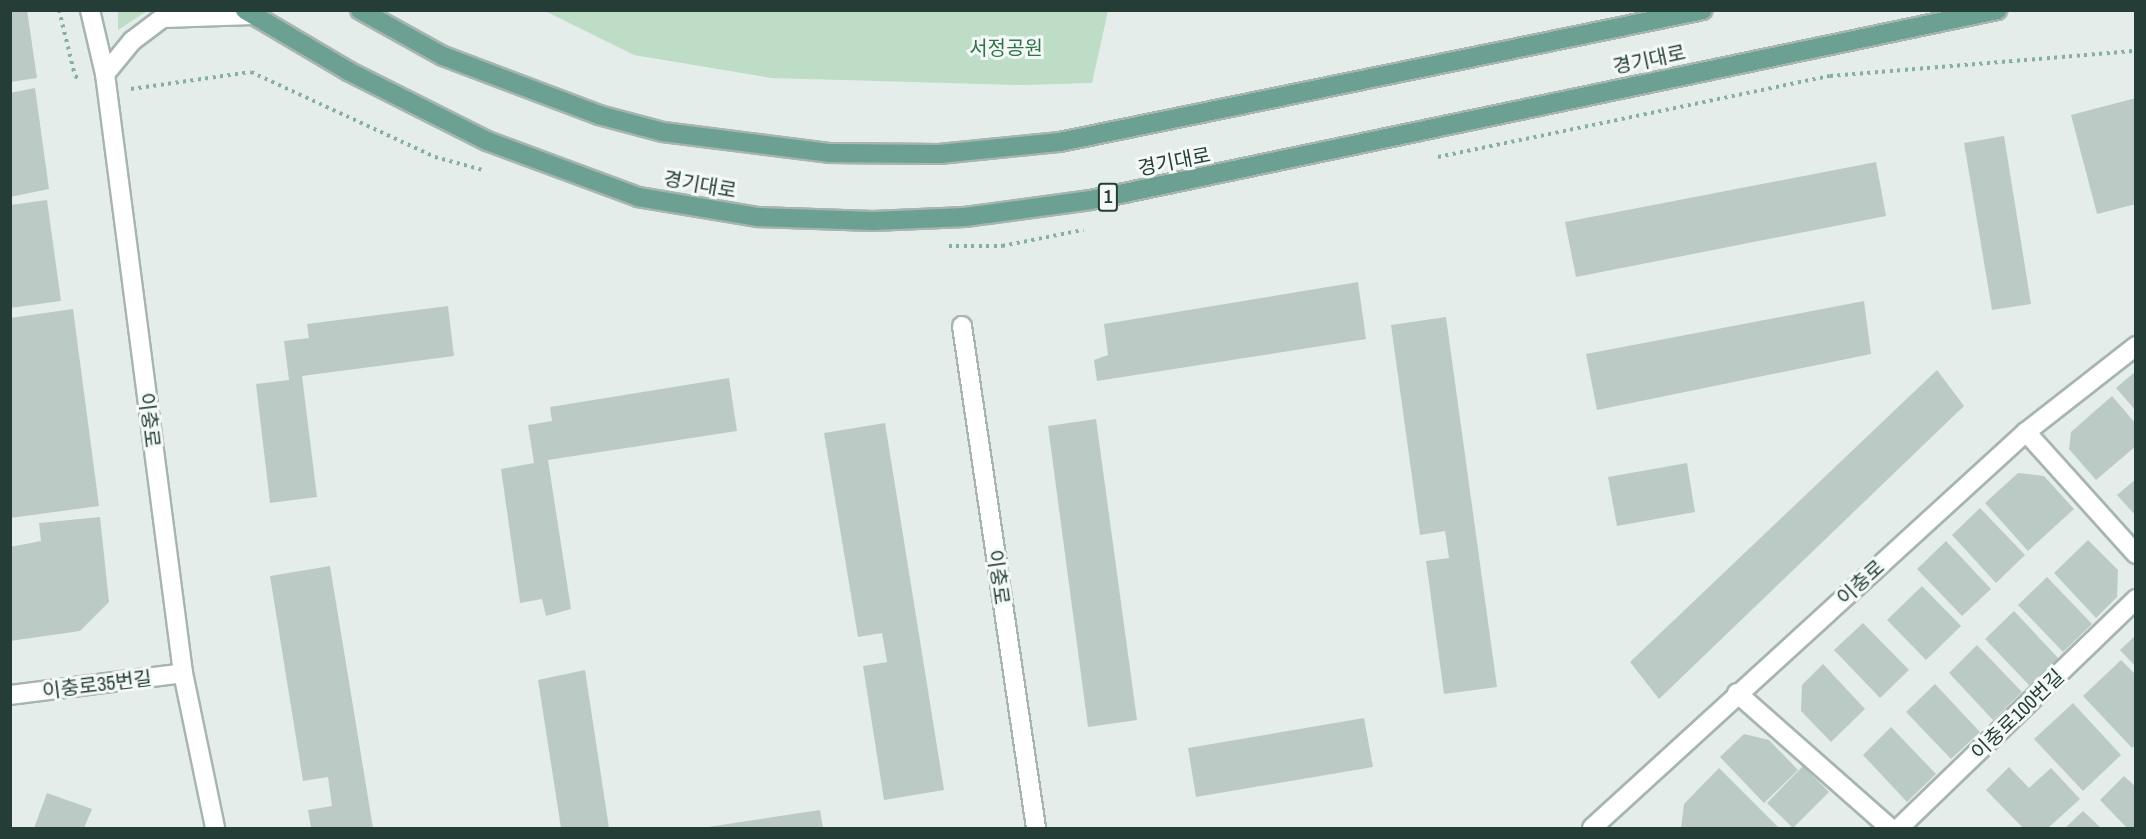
<!DOCTYPE html>
<meta charset="utf-8">
<style>
body{margin:0}
#map{position:relative;width:2146px;height:839px;overflow:hidden;background:#e4ede9;font-family:"Archivo Narrow","Noto Sans KR",sans-serif}
div>[style]{position:absolute}
.green>*{inset:0;background:#beddc7}
.building>*{inset:0;background:#bccac5}
.path>*{height:4px;margin-top:-2px;transform-origin:0;background:repeating-linear-gradient(90deg,#86afa3 0 3px,transparent 0 7.5px)}
.roads{filter:drop-shadow(2px 0 #a7b5b0) drop-shadow(-2px 0 #a7b5b0) drop-shadow(0 2px #a7b5b0) drop-shadow(0 -2px #a7b5b0)}
.street>*{height:18px;margin:-9px;padding:0 9px;transform-origin:9px;border-radius:9px;background:#fff}
.secondary>*{height:18px;margin:-9px;padding:0 9px;transform-origin:9px;border-radius:9px;background:#fff}
.primary>*{height:18px;margin:-9px;padding:0 9px;transform-origin:9px;border-radius:9px;background:#6ba093}
span{translate:-50% -50%;white-space:nowrap;text-align:center;line-height:1.15;-webkit-text-stroke:6px #f4f9f7;paint-order:stroke}
.shield-label span{padding:2px 4px;background:#f4f9f7;border:2px solid;border-radius:4px;-webkit-text-stroke-width:0}
.shield-label{font-size:18px;color:#243e37;font-weight:700}
.park-label{font-size:20px;color:#30734b}
.street-label{font-size:20px;color:#243e37}
.frame{position:absolute;inset:0;border:12px solid #243e37;pointer-events:none}
</style>
<div id="map">
<div class="green">
<div style="clip-path:polygon(118px 11px,118px 10px,147px 11px,118px 30px)"></div>
<div style="clip-path:polygon(545px 11px,1108px 11px,1092px 83px,1021px 85px,771px 78px,634px 55px)"></div>
</div>
<div class="building">
<div style="clip-path:polygon(10px 10px,27px 10px,37px 78px,10px 82px)"></div>
<div style="clip-path:polygon(35px 88px,49px 189px,10px 197px,10px 93px)"></div>
<div style="clip-path:polygon(2136px 98px,2136px 204px,2097px 214px,2071px 115px)"></div>
<div style="clip-path:polygon(2004px 136px,2031px 304px,1992px 310px,1964px 143px)"></div>
<div style="clip-path:polygon(1876px 162px,1886px 216px,1576px 277px,1565px 222px)"></div>
<div style="clip-path:polygon(47px 200px,61px 301px,10px 308px,10px 205px)"></div>
<div style="clip-path:polygon(1358px 282px,1366px 339px,1097px 381px,1094px 360px,1108px 355px,1104px 324px)"></div>
<div style="clip-path:polygon(1864px 301px,1871px 354px,1597px 410px,1586px 354px)"></div>
<div style="clip-path:polygon(448px 306px,454px 356px,302px 376px,317px 497px,270px 503px,256px 384px,289px 380px,284px 341px,309px 338px,307px 324px)"></div>
<div style="clip-path:polygon(73px 309px,99px 506px,10px 518px,10px 318px)"></div>
<div style="clip-path:polygon(1446px 317px,1497px 687px,1444px 694px,1426px 561px,1449px 558px,1445px 531px,1420px 535px,1391px 325px)"></div>
<div style="clip-path:polygon(1937px 370px,1964px 406px,1659px 699px,1630px 662px)"></div>
<div style="clip-path:polygon(2136px 371px,2136px 411px,2116px 388px)"></div>
<div style="clip-path:polygon(729px 378px,737px 431px,548px 460px,571px 609px,546px 616px,542px 599px,520px 603px,501px 469px,534px 463px,528px 425px,552px 421px,550px 407px)"></div>
<div style="clip-path:polygon(2112px 396px,2136px 424px,2136px 446px,2096px 480px,2069px 449px,2071px 432px)"></div>
<div style="clip-path:polygon(1096px 419px,1137px 720px,1088px 727px,1048px 426px)"></div>
<div style="clip-path:polygon(885px 423px,944px 790px,884px 800px,863px 666px,887px 662px,882px 633px,858px 637px,824px 433px)"></div>
<div style="clip-path:polygon(1687px 463px,1695px 512px,1617px 526px,1608px 477px)"></div>
<div style="clip-path:polygon(2018px 473px,2044px 476px,2074px 509px,2028px 551px,1985px 503px)"></div>
<div style="clip-path:polygon(2136px 479px,2136px 516px,2117px 495px)"></div>
<div style="clip-path:polygon(1980px 508px,2025px 555px,1996px 583px,1952px 535px)"></div>
<div style="clip-path:polygon(100px 517px,109px 602px,80px 631px,10px 641px,10px 547px,41px 541px,39px 523px)"></div>
<div style="clip-path:polygon(2088px 540px,2118px 570px,2117px 597px,2096px 618px,2054px 573px)"></div>
<div style="clip-path:polygon(1946px 541px,1991px 589px,1962px 616px,1917px 569px)"></div>
<div style="clip-path:polygon(330px 566px,373px 828px,311px 828px,308px 810px,332px 806px,328px 777px,303px 781px,270px 576px)"></div>
<div style="clip-path:polygon(2047px 577px,2092px 624px,2063px 652px,2018px 605px)"></div>
<div style="clip-path:polygon(1922px 586px,1961px 626px,1926px 660px,1887px 620px)"></div>
<div style="clip-path:polygon(2014px 611px,2059px 659px,2030px 686px,1985px 639px)"></div>
<div style="clip-path:polygon(1863px 623px,1909px 670px,1880px 698px,1834px 650px)"></div>
<div style="clip-path:polygon(2136px 635px,2136px 667px,2120px 650px)"></div>
<div style="clip-path:polygon(1977px 645px,2022px 692px,1993px 720px,1949px 673px)"></div>
<div style="clip-path:polygon(2121px 660px,2136px 675px,2136px 745px,2132px 748px,2083px 696px)"></div>
<div style="clip-path:polygon(1823px 664px,1865px 709px,1831px 742px,1801px 711px,1802px 685px)"></div>
<div style="clip-path:polygon(585px 670px,609px 828px,561px 828px,538px 680px)"></div>
<div style="clip-path:polygon(1935px 684px,1980px 732px,1951px 759px,1906px 712px)"></div>
<div style="clip-path:polygon(2073px 703px,2121px 755px,2083px 791px,2034px 739px)"></div>
<div style="clip-path:polygon(1364px 718px,1373px 767px,1196px 797px,1188px 748px)"></div>
<div style="clip-path:polygon(1891px 727px,1936px 774px,1907px 802px,1863px 755px)"></div>
<div style="clip-path:polygon(1744px 734px,1769px 740px,1798px 770px,1764px 803px,1720px 757px)"></div>
<div style="clip-path:polygon(1803px 766px,1829px 792px,1793px 828px,1767px 803px)"></div>
<div style="clip-path:polygon(2009px 767px,2029px 788px,2051px 768px,2080px 799px,2048px 828px,2023px 828px,1986px 790px)"></div>
<div style="clip-path:polygon(1719px 768px,1779px 828px,1681px 828px,1684px 804px)"></div>
<div style="clip-path:polygon(2124px 776px,2136px 787px,2136px 828px,2127px 828px,2100px 800px)"></div>
<div style="clip-path:polygon(47px 793px,92px 809px,84px 828px,34px 828px)"></div>
<div style="clip-path:polygon(820px 810px,823px 828px,708px 828px,708px 827px)"></div>
<div style="clip-path:polygon(2083px 811px,2101px 828px,2065px 828px)"></div>
</div>
<div class="path">
<div style="left:59px;top:10px;width:68px;rotate:76.4deg"></div>
<div style="left:75px;top:76px;width:4px;rotate:34deg"></div>
<div style="left:131px;top:89px;width:121px;rotate:-8.1deg"></div>
<div style="left:251px;top:72px;width:203px;rotate:24.8deg"></div>
<div style="left:435px;top:157px;width:50px;rotate:15.2deg"></div>
<div style="left:1438px;top:157px;width:400px;rotate:-11.7deg"></div>
<div style="left:1830px;top:76px;width:307px;rotate:-4.7deg"></div>
<div style="left:949px;top:246px;width:53px"></div>
<div style="left:1002px;top:246px;width:83px;rotate:-11.2deg"></div>
</div>
<div class="roads">
<div class="street">
<div style="left:962px;top:326px;width:507px;rotate:81.61deg"></div>
<div style="left:2026px;top:432px;width:164px;rotate:48deg"></div>
<div style="left:1737px;top:693px;width:204px;rotate:41.4deg"></div>
<div style="left:10px;top:695px;width:174px;rotate:-7.2deg"></div>
<div style="left:1592px;top:828px;width:588px;rotate:-42.38deg"></div>
<div style="left:2026px;top:432px;width:140px;rotate:-38deg"></div>
<div style="left:1899px;top:828px;width:330px;rotate:-44deg"></div>
</div>
<div class="secondary">
<div style="left:90px;top:10px;width:66px;rotate:76.8deg"></div>
<div style="left:105px;top:74px;width:604px;rotate:82.58deg"></div>
<div style="left:183px;top:673px;width:158px;rotate:78.3deg"></div>
<div style="left:105px;top:74px;width:43px;rotate:-50.7deg"></div>
<div style="left:132px;top:41px;width:39px;rotate:-37deg"></div>
<div style="left:163px;top:18px;width:90px;rotate:-1.9deg"></div>
</div>
<div class="primary">
<div style="left:245px;top:10px;width:120px;rotate:30.6deg"></div>
<div style="left:348px;top:71px;width:156px;rotate:26.7deg"></div>
<div style="left:487px;top:141px;width:161px;rotate:20.3deg"></div>
<div style="left:638px;top:197px;width:122px;rotate:9.5deg"></div>
<div style="left:758px;top:217px;width:115px;rotate:2deg"></div>
<div style="left:873px;top:221px;width:92px;rotate:-2.5deg"></div>
<div style="left:965px;top:217px;width:127px;rotate:-7.7deg"></div>
<div style="left:1091px;top:200px;width:926px;rotate:-11.84deg"></div>
<div style="left:360px;top:10px;width:95px;rotate:29deg"></div>
<div style="left:443px;top:56px;width:167px;rotate:20.7deg"></div>
<div style="left:599px;top:115px;width:66px;rotate:14.9deg"></div>
<div style="left:663px;top:132px;width:167px;rotate:7.2deg"></div>
<div style="left:829px;top:153px;width:110px;rotate:0.5deg"></div>
<div style="left:939px;top:154px;width:122px;rotate:-5.7deg"></div>
<div style="left:1060px;top:142px;width:656px;rotate:-11.6deg"></div>
</div>
</div>
<div class="shield-label">
<span style="left:1108px;top:197px">1</span>
</div>
<div class="park-label">
<span style="left:1006px;top:47px">서정공원</span>
</div>
<div class="street-label">
<span style="left:1649px;top:59px;rotate:-12deg">경기대로</span>
<span style="left:1174px;top:161px;rotate:-11deg">경기대로</span>
<span style="left:700px;top:184px;rotate:10deg">경기대로</span>
<span style="left:150px;top:420px;rotate:83deg">이충로</span>
<span style="left:999px;top:577px;rotate:82deg">이충로</span>
<span style="left:1860px;top:582px;rotate:-42deg">이충로</span>
<span style="left:97px;top:684px;rotate:-7deg">이충로35번길</span>
<span style="left:2017px;top:714px;rotate:-44deg">이충로100번길</span>
</div>
<div class="frame"></div>
</div>
